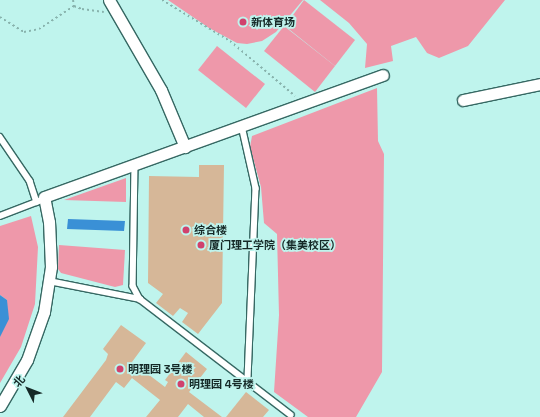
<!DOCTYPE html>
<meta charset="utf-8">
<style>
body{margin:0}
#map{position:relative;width:540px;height:417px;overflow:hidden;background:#bff4ed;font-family:"Space Grotesk","Noto Sans SC",sans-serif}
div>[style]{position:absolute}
.green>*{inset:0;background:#ee98aa}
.water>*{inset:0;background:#3a90d6}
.building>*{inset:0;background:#d6b798}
.path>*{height:2px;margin-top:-1px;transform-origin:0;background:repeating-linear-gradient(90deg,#88b3ad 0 2px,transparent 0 5px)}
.roads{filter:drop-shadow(1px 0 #366863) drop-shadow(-1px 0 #366863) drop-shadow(0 1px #366863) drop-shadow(0 -1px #366863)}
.service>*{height:5.5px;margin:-2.75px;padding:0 2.75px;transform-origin:2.75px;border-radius:2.75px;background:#fff}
.minor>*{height:11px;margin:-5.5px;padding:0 5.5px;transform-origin:5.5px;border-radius:5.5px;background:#fff}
.dots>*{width:11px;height:11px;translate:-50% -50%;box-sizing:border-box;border:2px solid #bff4ed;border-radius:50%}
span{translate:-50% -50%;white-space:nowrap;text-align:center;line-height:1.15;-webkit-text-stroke:3.5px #bff4ed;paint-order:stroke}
.poi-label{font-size:11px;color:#152927;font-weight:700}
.left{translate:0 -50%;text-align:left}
.north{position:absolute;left:8px;top:369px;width:40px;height:40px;-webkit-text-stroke:3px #bff4ed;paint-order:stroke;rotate:312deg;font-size:11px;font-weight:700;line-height:16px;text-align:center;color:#152927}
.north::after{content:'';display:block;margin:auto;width:14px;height:18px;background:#152927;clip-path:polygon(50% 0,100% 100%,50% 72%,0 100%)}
</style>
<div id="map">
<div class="green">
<div style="clip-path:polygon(168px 0,303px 0,276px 32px,262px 41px,247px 44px,237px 43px,209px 28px)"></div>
<div style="clip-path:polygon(304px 0,355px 40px,335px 66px,285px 26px)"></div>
<div style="clip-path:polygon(320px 0,505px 0,468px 46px,439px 58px,427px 53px,416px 37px,391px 46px,393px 61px,365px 68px,367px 44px,349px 23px)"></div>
<div style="clip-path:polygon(284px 26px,335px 66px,315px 92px,264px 51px)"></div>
<div style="clip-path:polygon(217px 46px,265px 84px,246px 108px,198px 70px)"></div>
<div style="clip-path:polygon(377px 88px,378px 141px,384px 154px,382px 372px,356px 417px,308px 417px,274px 392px,279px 315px,277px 234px,264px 223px,261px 187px,250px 147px,252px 136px)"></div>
<div style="clip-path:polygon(126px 178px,126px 202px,64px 200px)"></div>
<div style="clip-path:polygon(31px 216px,38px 247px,35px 304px,21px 347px,0 383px,0 337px,7px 300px,0 295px,0 226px)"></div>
<div style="clip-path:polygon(59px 245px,125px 250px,123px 285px,115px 287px,61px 273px,58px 269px)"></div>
</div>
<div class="water">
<div style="clip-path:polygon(68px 219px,125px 221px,124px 231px,67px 229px)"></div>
<div style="clip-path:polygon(0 295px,7px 300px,9px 319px,0 337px)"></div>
</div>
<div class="building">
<div style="clip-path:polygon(199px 165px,224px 165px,222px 303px,198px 334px,182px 322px,188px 313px,180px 308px,173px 316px,156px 303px,163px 294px,148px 283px,149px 176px,199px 177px)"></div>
<div style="clip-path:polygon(121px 325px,146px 343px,132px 362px,165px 387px,168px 382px,165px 380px,186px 352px,207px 369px,189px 392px,222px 417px,204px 417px,188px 404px,178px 417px,146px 417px,160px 400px,132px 378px,124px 388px,116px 382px,90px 417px,63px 417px,106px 360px,108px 354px,103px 349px)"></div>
<div style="clip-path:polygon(246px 392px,269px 410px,263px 417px,226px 417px)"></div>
</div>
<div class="path">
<div style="left:73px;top:0;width:6px;rotate:81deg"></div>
<div style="left:74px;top:6px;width:9px;rotate:21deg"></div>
<div style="left:82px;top:9px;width:22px;rotate:8deg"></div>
<div style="left:162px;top:0;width:79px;rotate:31.1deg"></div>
<div style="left:230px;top:41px;width:85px;rotate:40.2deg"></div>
<div style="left:0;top:17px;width:28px;rotate:32deg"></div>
<div style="left:24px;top:32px;width:15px;rotate:-11deg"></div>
<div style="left:39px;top:29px;width:42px;rotate:-33.3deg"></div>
</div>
<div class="roads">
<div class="service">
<div style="left:242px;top:126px;width:64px;rotate:77.3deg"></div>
<div style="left:256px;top:188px;width:194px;rotate:92.4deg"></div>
<div style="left:0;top:137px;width:53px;rotate:55.7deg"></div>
<div style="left:30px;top:181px;width:22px;rotate:72deg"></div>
<div style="left:135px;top:164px;width:122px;rotate:90.9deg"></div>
<div style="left:133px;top:286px;width:15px;rotate:62deg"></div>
<div style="left:0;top:216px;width:42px;rotate:-21deg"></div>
<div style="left:49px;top:281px;width:93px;rotate:11.2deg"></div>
<div style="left:140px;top:299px;width:190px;rotate:37.5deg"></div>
</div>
<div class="minor">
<div style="left:109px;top:0;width:104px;rotate:60deg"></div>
<div style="left:161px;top:90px;width:62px;rotate:67.2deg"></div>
<div style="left:463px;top:100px;width:79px;rotate:-11.7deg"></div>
<div style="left:0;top:406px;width:53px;rotate:-59.6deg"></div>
<div style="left:27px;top:360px;width:51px;rotate:-70.5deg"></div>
<div style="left:44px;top:312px;width:46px;rotate:-81.2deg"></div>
<div style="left:51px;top:267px;width:45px;rotate:-92.5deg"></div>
<div style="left:49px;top:222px;width:25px;rotate:-101deg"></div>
<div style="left:44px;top:197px;width:360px;rotate:-19.8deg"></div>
</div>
</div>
<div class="dots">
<div style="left:243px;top:22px;background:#d0426d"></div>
<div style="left:186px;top:230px;background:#d0426d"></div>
<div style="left:201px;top:245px;background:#d0426d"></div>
<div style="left:120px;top:369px;background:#d0426d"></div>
<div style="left:181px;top:384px;background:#d0426d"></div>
</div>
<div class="poi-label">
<span class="left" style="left:251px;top:22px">新体育场</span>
<span class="left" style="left:194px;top:230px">综合楼</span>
<span class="left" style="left:209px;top:245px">厦门理工学院（集美校区）</span>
<span class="left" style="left:128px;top:369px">明理园 3号楼</span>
<span class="left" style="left:189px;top:384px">明理园 4号楼</span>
</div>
<div class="north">北</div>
</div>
